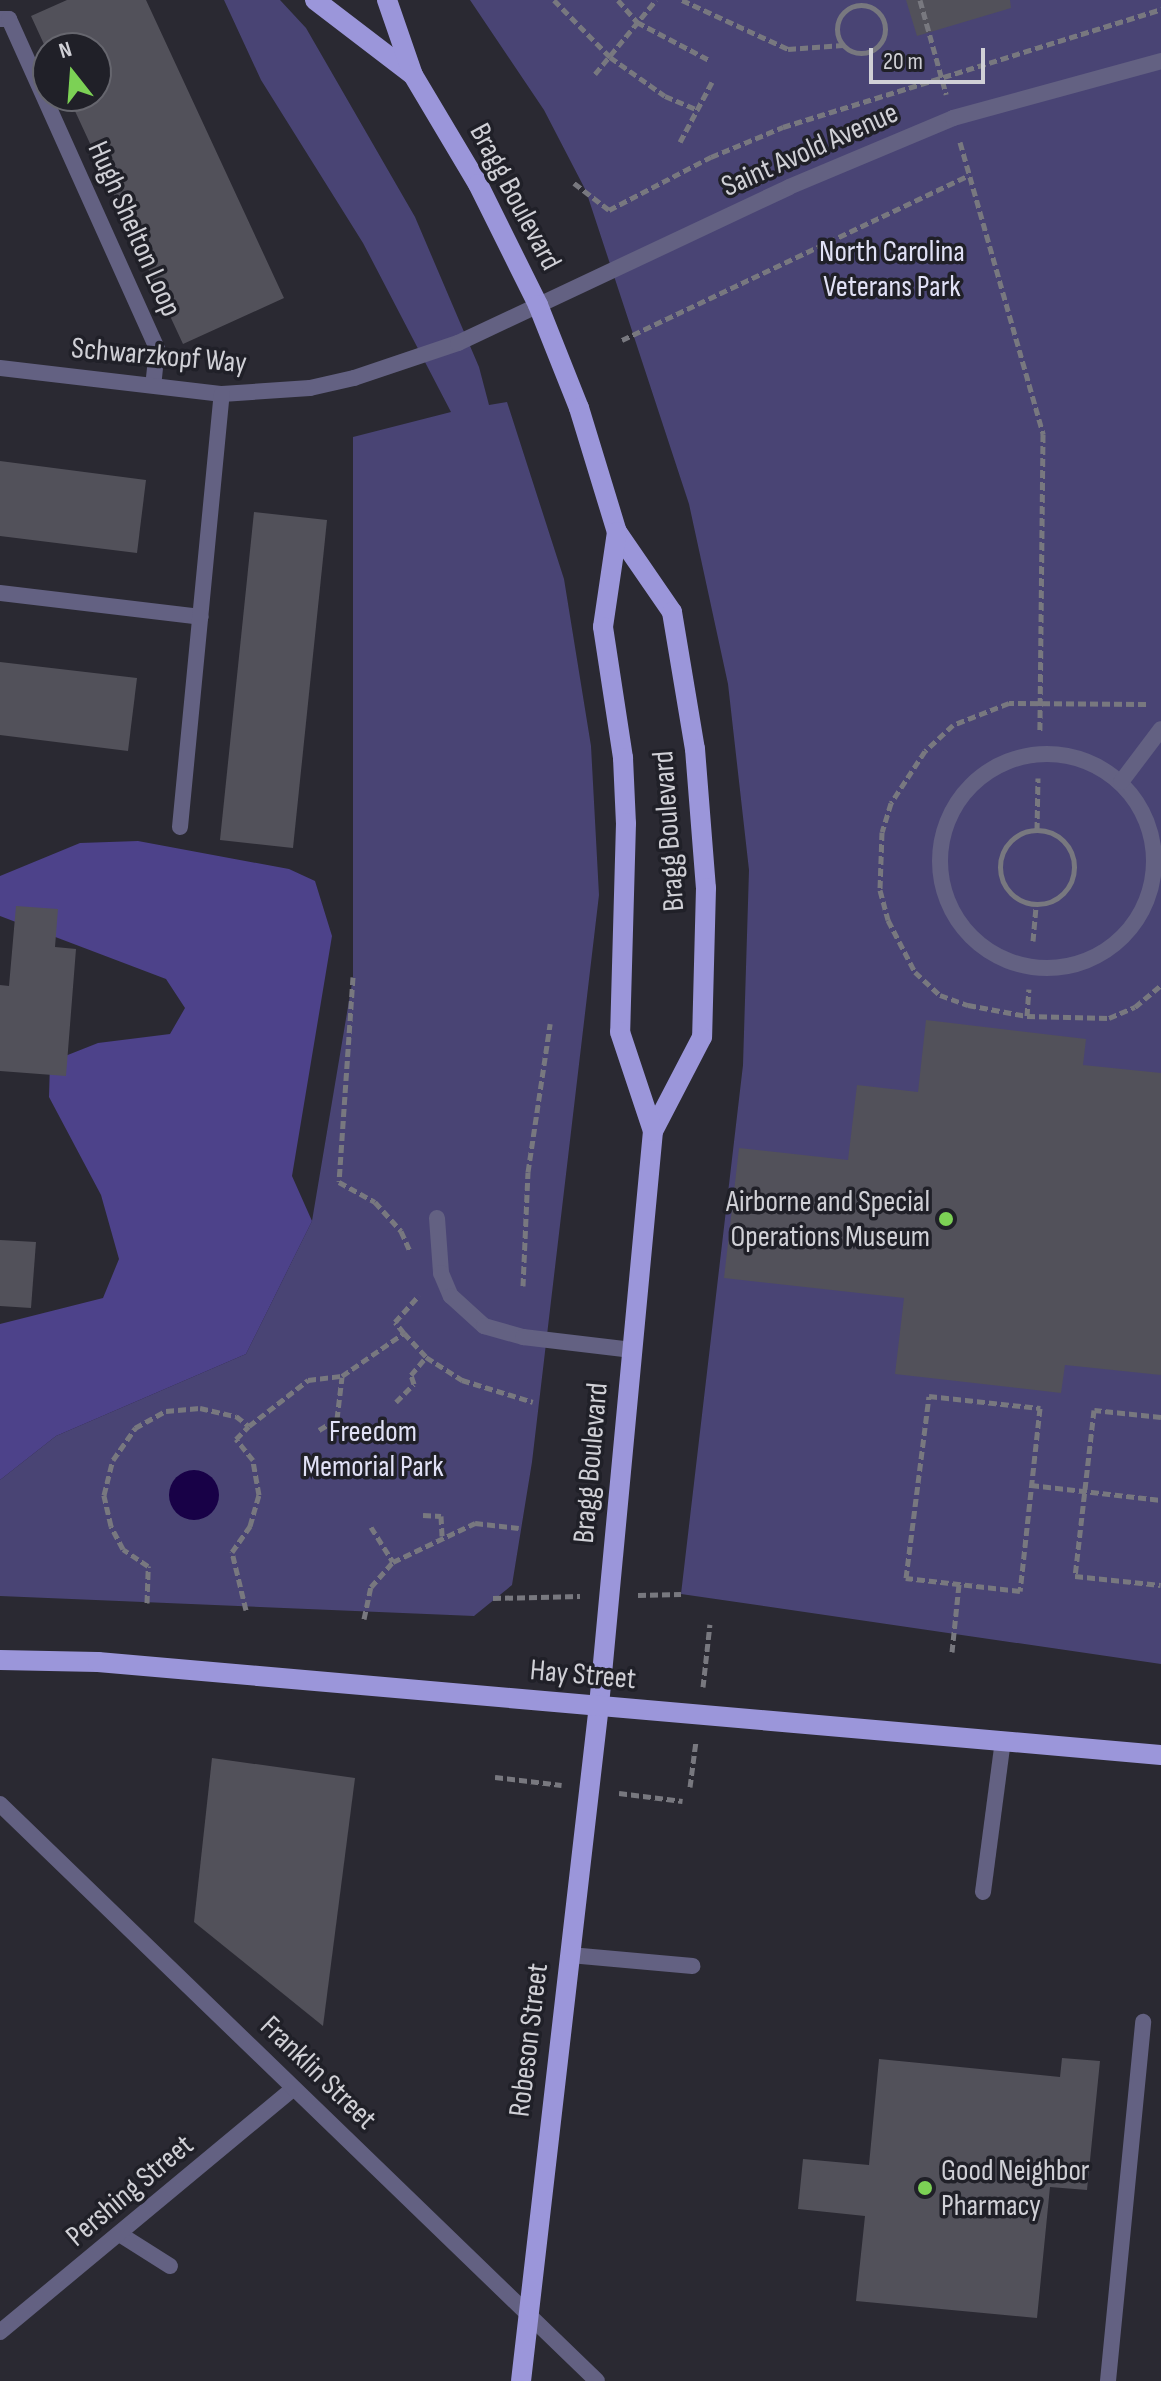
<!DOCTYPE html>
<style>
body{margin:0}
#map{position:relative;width:1161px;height:2381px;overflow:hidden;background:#2a2932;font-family:"Sofia Sans Condensed",sans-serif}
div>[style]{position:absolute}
.green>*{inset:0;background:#494474}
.forest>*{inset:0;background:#4d428a}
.water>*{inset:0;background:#180147}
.round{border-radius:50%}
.building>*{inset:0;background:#52515a}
.path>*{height:5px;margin-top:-2.5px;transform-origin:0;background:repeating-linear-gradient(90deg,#78787f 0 8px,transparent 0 12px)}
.path>.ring{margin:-2.5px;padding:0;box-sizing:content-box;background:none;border:5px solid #78787f;border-radius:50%}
.service>*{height:16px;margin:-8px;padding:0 8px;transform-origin:8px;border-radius:8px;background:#636182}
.service>.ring{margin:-8px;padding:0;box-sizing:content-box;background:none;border:16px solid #636182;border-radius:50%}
.minor>*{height:16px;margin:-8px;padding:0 8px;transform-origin:8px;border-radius:8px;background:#636182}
.tertiary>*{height:16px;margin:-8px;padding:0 8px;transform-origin:8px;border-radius:8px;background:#636182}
.primary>*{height:20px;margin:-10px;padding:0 10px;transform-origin:10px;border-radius:10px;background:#9b96da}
.dots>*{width:22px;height:22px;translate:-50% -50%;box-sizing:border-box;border:4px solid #202028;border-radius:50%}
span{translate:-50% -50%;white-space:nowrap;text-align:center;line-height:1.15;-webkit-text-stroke:7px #202028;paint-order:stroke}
.street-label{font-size:30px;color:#d0d0d6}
.park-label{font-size:30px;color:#e1e1f6}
.poi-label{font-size:30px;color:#d0d0d6}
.right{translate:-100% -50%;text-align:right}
.left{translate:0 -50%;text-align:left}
.north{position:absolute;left:32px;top:32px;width:80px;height:80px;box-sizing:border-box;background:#202028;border:2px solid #66666e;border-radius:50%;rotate:343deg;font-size:22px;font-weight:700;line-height:32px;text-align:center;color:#d0d0d6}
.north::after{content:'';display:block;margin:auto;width:28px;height:36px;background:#7cd155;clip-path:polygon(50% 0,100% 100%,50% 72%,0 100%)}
.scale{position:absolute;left:869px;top:48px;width:116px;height:36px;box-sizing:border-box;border:4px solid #d0d0d6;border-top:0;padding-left:10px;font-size:24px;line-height:28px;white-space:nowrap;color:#d0d0d6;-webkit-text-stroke:6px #202028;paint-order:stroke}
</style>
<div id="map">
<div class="green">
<div style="clip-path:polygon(224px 0,280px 0,306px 28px,415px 217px,479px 367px,489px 405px,507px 402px,564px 579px,591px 746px,599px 895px,532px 1462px,512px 1585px,474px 1616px,0 1596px,0 1480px,56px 1436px,246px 1354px,312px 1221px,353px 977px,353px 437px,451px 412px,363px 243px,261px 80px)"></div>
<div style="clip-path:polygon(470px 0,1161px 0,1161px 1664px,681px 1594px,743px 1065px,749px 870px,728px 684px,689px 504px,586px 191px,544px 110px)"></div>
</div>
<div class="forest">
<div style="clip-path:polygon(138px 841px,289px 869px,315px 881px,332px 936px,292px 1176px,312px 1221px,246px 1354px,56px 1436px,0 1480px,0 1324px,103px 1298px,119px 1259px,101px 1195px,49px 1097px,50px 1062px,98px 1043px,170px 1034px,185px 1008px,166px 979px,0 916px,0 876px,80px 843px)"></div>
</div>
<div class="water">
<div class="round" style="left:169px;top:1470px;width:50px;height:50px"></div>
</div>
<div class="building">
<div style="clip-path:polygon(67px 0,146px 0,284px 298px,183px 344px,68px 96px,96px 96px,96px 48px,48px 48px,48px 53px,31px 16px)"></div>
<div style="clip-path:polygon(906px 0,1010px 0,1011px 8px,917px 36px)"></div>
<div style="clip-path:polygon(0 461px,146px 480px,137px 553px,0 536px)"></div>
<div style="clip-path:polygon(254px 512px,327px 520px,293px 848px,220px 840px)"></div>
<div style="clip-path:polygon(0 662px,137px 678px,128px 751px,0 735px)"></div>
<div style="clip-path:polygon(16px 906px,58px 909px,55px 947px,76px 949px,66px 1076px,0 1071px,0 985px,9px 986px)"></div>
<div style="clip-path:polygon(926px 1020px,1086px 1039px,1083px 1065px,1161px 1073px,1161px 1375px,1065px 1365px,1061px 1393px,895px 1374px,904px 1298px,724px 1278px,739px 1148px,848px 1160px,857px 1085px,918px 1092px)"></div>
<div style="clip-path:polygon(0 1240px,36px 1242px,31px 1308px,0 1306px)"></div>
<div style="clip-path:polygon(212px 1758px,355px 1778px,323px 2026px,194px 1922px)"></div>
<div style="clip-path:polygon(1062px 2058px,1100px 2061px,1087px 2190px,1050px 2187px,1037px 2318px,856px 2301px,865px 2216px,798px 2209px,803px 2159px,869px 2165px,879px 2059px,1060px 2077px)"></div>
</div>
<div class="path">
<div style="left:554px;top:0;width:80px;rotate:45.5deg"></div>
<div style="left:610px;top:57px;width:67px;rotate:35.3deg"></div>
<div style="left:665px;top:96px;width:36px;rotate:23deg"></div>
<div style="left:618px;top:0;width:29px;rotate:49deg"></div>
<div style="left:637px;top:22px;width:81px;rotate:27.8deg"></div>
<div style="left:682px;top:0;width:117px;rotate:24.8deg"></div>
<div style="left:788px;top:49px;width:55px;rotate:-4.2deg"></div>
<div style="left:920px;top:0;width:98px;rotate:74.5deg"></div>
<div class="ring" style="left:837px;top:5px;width:43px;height:43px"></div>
<div style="left:595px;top:74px;width:96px;rotate:-50.5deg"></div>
<div style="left:680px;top:142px;width:68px;rotate:-61.9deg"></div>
<div style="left:960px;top:142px;width:304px;rotate:74.1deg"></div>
<div style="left:1043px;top:434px;width:299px;rotate:90.6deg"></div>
<div style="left:574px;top:183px;width:44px;rotate:37.6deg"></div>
<div style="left:609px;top:210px;width:115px;rotate:-27.5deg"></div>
<div style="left:711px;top:157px;width:78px;rotate:-22.6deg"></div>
<div style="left:783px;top:127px;width:396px;rotate:-17.3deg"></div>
<div style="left:622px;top:340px;width:384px;rotate:-25.4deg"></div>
<div style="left:1146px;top:704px;width:137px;rotate:-179.6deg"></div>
<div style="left:1009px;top:703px;width:60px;rotate:158.6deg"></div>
<div style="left:953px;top:725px;width:38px;rotate:137deg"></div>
<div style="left:925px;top:751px;width:62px;rotate:123.2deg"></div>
<div style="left:891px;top:803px;width:30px;rotate:107deg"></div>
<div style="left:882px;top:832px;width:58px;rotate:92deg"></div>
<div style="left:880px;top:890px;width:31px;rotate:75deg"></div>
<div style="left:888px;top:920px;width:59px;rotate:62.6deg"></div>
<div style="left:915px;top:972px;width:34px;rotate:43deg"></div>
<div style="left:940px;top:995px;width:30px;rotate:20deg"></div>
<div style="left:968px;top:1005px;width:60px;rotate:10.6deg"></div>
<div style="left:1027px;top:1016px;width:82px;rotate:1.4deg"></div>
<div style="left:1109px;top:1018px;width:28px;rotate:-23deg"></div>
<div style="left:1135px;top:1007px;width:34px;rotate:-40deg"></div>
<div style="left:1037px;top:830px;width:52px;rotate:-88.9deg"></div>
<div class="ring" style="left:1000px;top:830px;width:69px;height:69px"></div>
<div style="left:1033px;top:941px;width:37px;rotate:-85deg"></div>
<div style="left:353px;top:977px;width:205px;rotate:93.9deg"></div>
<div style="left:339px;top:1182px;width:41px;rotate:29.1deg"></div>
<div style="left:375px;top:1202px;width:39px;rotate:48deg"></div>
<div style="left:401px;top:1231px;width:22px;rotate:66deg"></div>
<div style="left:1027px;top:1016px;width:27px;rotate:-86deg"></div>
<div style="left:523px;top:1286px;width:114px;rotate:-87.5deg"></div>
<div style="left:528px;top:1172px;width:150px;rotate:-81.5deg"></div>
<div style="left:404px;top:1333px;width:14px;rotate:-129deg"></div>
<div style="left:395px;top:1322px;width:36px;rotate:-48deg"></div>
<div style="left:929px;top:1396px;width:112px;rotate:6.2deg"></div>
<div style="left:1040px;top:1408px;width:184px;rotate:96.2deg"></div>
<div style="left:1020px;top:1591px;width:115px;rotate:-173.5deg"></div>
<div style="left:906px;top:1578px;width:183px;rotate:-82.8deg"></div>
<div style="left:396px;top:1402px;width:25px;rotate:-45deg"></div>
<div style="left:414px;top:1384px;width:9px;rotate:-108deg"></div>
<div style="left:411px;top:1375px;width:23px;rotate:-50deg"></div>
<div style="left:1161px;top:1417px;width:67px;rotate:-174deg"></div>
<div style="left:1094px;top:1410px;width:167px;rotate:96.5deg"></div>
<div style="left:1075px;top:1576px;width:86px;rotate:6deg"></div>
<div style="left:319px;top:1430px;width:21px;rotate:-31deg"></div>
<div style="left:337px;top:1419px;width:42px;rotate:-83.2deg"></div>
<div style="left:1031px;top:1485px;width:131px;rotate:6.6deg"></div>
<div style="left:423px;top:1515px;width:18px;rotate:3deg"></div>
<div style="left:441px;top:1516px;width:20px;rotate:87deg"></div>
<div style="left:371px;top:1527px;width:41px;rotate:57.8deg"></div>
<div style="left:638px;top:1595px;width:43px;rotate:-1.3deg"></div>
<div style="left:493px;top:1598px;width:87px;rotate:-1.3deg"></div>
<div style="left:147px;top:1603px;width:37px;rotate:-88deg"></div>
<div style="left:148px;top:1566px;width:30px;rotate:-146deg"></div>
<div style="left:123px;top:1549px;width:26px;rotate:-118deg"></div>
<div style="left:111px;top:1526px;width:32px;rotate:-103deg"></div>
<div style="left:104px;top:1495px;width:36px;rotate:-76deg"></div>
<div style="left:113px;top:1460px;width:39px;rotate:-55deg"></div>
<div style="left:135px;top:1428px;width:35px;rotate:-29deg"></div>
<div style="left:166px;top:1411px;width:34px;rotate:-5deg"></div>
<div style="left:200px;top:1408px;width:37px;rotate:13deg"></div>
<div style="left:236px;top:1416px;width:16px;rotate:38deg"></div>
<div style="left:249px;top:1426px;width:75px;rotate:-37.9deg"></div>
<div style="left:308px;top:1380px;width:34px;rotate:-7deg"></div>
<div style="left:342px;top:1376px;width:75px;rotate:-34.7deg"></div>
<div style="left:404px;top:1333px;width:33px;rotate:47deg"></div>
<div style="left:426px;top:1357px;width:43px;rotate:32.6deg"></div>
<div style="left:462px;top:1380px;width:74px;rotate:17.2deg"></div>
<div style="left:246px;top:1610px;width:60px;rotate:-103.6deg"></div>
<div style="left:232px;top:1552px;width:32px;rotate:-55deg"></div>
<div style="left:250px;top:1526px;width:32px;rotate:-74deg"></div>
<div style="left:259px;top:1495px;width:36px;rotate:-100deg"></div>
<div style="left:253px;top:1460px;width:27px;rotate:-129deg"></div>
<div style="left:236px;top:1439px;width:18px;rotate:-45deg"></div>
<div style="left:364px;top:1619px;width:33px;rotate:-78deg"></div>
<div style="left:371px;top:1587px;width:33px;rotate:-49deg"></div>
<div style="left:393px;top:1562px;width:91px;rotate:-25.4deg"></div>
<div style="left:475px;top:1523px;width:44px;rotate:6.5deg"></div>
<div style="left:952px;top:1652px;width:68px;rotate:-84.1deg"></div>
<div style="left:703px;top:1687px;width:63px;rotate:-83.7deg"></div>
<div style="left:495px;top:1777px;width:67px;rotate:6.8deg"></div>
<div style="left:690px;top:1787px;width:46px;rotate:-82.6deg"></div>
<div style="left:619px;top:1793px;width:64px;rotate:7.2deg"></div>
</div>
<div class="service">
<div class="ring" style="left:940px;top:754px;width:198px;height:198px"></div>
<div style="left:1121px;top:782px;width:66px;rotate:-53deg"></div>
<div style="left:437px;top:1218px;width:55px;rotate:85.8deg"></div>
<div style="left:441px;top:1273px;width:25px;rotate:67deg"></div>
<div style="left:451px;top:1296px;width:45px;rotate:42.3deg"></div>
<div style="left:484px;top:1326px;width:41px;rotate:15.8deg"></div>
<div style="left:523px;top:1337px;width:110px;rotate:6.8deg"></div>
<div style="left:983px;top:1892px;width:152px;rotate:-82.5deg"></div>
<div style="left:570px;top:1955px;width:123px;rotate:5.1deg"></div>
<div style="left:121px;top:2235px;width:58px;rotate:32.3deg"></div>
<div style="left:1108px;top:2381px;width:361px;rotate:-84.4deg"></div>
</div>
<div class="minor">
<div style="left:0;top:19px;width:9px"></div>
<div style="left:9px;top:19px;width:362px;rotate:65.8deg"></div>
<div style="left:157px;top:349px;width:36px;rotate:96deg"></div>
<div style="left:0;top:368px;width:224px;rotate:6.7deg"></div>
<div style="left:222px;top:394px;width:88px;rotate:-3.9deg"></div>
<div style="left:310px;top:388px;width:45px;rotate:-12.8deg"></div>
<div style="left:354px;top:378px;width:110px;rotate:-18.6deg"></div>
<div style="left:458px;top:343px;width:366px;rotate:-25.2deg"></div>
<div style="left:789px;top:187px;width:178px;rotate:-22.8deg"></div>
<div style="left:953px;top:118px;width:216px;rotate:-15.3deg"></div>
<div style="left:0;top:593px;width:202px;rotate:6.8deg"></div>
<div style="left:180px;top:827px;width:435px;rotate:-84.5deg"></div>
<div style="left:0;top:2332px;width:381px;rotate:-39.7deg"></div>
</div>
<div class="tertiary">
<div style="left:0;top:1804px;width:830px;rotate:44.02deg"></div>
</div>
<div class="primary">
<div style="left:315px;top:0;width:123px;rotate:37.4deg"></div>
<div style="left:387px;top:0;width:79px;rotate:70.9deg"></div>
<div style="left:413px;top:75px;width:127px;rotate:59.2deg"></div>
<div style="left:478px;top:184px;width:135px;rotate:63.6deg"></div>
<div style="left:538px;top:305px;width:111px;rotate:68.3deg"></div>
<div style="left:579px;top:408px;width:130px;rotate:73deg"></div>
<div style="left:617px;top:532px;width:97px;rotate:55.5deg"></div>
<div style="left:672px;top:612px;width:139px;rotate:80.5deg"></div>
<div style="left:695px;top:749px;width:139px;rotate:85.5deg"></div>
<div style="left:706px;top:888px;width:149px;rotate:91.5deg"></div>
<div style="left:702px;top:1037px;width:106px;rotate:117.5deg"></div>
<div style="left:653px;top:1131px;width:577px;rotate:95.37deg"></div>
<div style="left:599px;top:1705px;width:680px;rotate:96.58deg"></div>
<div style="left:617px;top:532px;width:96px;rotate:98.4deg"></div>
<div style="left:603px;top:627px;width:133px;rotate:81.3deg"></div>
<div style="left:623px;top:758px;width:65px;rotate:87.4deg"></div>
<div style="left:626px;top:823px;width:209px;rotate:91.6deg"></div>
<div style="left:620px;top:1032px;width:104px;rotate:71.6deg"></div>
<div style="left:0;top:1660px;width:98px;rotate:1.2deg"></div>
<div style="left:98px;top:1662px;width:1067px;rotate:5deg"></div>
</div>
<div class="dots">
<div style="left:946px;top:1219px;background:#7cd155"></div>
<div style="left:925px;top:2188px;background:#7cd155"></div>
</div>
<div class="street-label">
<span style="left:810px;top:150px;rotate:-24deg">Saint Avold Avenue</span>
<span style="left:515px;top:197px;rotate:62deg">Bragg Boulevard</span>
<span style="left:134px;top:229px;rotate:66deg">Hugh Shelton Loop</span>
<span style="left:159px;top:356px;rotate:5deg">Schwarzkopf Way</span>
<span style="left:669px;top:831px;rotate:-94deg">Bragg Boulevard</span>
<span style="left:591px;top:1463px;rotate:-85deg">Bragg Boulevard</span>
<span style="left:583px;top:1675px;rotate:5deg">Hay Street</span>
<span style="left:529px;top:2040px;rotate:-83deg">Robeson Street</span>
<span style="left:318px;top:2073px;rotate:44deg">Franklin Street</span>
<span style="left:130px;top:2191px;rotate:-40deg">Pershing Street</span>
</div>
<div class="park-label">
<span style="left:892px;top:269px">North Carolina<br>Veterans Park</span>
<span style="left:373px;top:1449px">Freedom<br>Memorial Park</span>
</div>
<div class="poi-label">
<span class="right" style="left:930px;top:1219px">Airborne and Special<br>Operations Museum</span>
<span class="left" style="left:941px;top:2188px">Good Neighbor<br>Pharmacy</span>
</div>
<div class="north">N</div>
<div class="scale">20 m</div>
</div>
